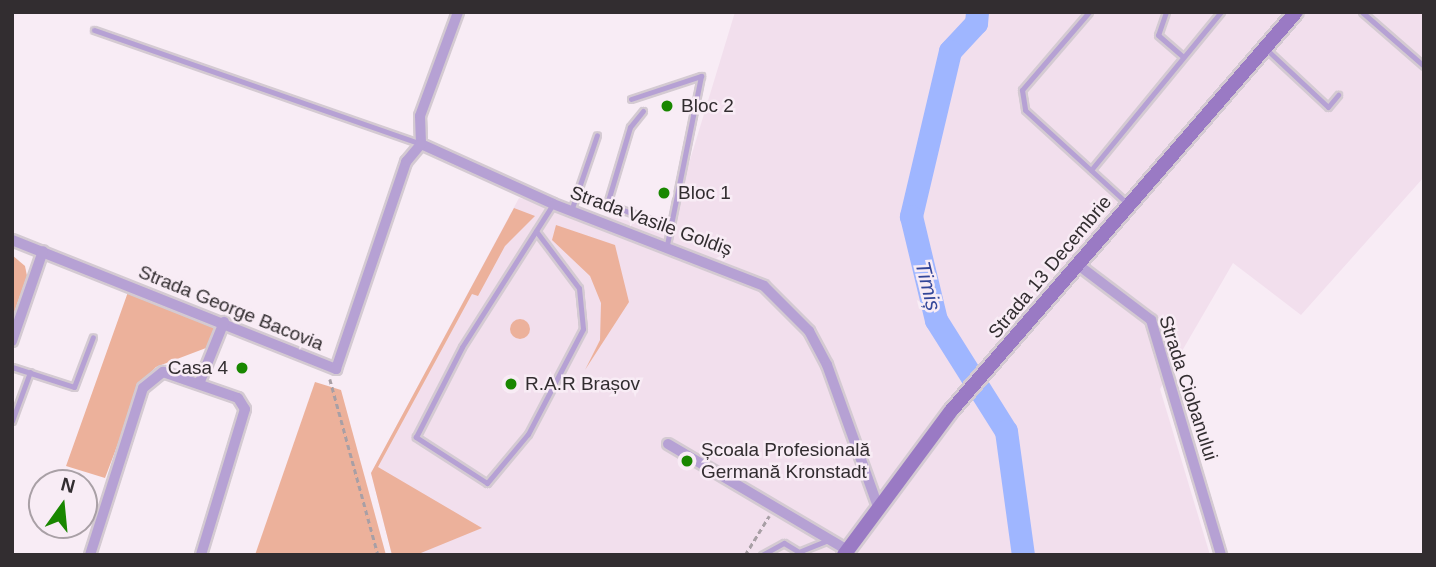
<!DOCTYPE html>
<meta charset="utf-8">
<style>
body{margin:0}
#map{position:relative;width:1436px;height:567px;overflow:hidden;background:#f8ecf5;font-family:Arial,sans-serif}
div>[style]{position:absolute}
.built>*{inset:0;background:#f2dfed}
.green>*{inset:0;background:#ecb19b}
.round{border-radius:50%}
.river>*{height:23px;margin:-11.5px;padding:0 11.5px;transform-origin:11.5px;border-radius:11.5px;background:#9fb6ff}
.path>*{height:2.5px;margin-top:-1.25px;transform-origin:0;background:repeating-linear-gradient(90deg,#a89fa5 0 5px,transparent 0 8.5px)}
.roads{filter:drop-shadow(2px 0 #d4cad2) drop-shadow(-2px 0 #d4cad2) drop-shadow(0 2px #d4cad2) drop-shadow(0 -2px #d4cad2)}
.service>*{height:5px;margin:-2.5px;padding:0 2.5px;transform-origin:2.5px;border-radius:2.5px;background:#b6a1d4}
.minor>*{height:10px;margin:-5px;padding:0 5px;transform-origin:5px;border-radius:5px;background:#b6a1d4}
.secondary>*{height:14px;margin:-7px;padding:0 7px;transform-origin:7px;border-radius:7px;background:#9a7ac4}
.dots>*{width:19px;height:19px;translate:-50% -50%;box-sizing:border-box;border:4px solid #f8ecf5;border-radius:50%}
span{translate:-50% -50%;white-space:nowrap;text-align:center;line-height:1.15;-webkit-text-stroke:5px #f8ecf5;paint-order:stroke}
.poi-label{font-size:19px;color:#322d30}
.left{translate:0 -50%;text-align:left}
.right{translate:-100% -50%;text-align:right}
.street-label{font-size:19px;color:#322d30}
.water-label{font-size:21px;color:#334699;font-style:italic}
.frame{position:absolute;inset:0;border:14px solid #322d30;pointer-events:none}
.north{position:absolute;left:28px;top:469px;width:70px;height:70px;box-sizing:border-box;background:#f8ecf5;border:2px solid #a9a0a6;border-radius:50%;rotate:15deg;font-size:19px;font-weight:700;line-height:28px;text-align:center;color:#322d30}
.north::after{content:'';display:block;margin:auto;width:24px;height:32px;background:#198700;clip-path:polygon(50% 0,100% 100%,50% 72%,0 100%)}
</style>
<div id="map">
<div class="built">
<div style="clip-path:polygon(735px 12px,1424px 12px,1424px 177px,1301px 315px,1233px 263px,1160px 389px,1210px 555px,392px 555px,371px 473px,519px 198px,669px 229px)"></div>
</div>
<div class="green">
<div style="clip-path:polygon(514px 208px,535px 216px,505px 246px,478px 296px,472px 294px,378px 467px,482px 528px,416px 555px,392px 555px,371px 473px)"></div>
<div style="clip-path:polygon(556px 225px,615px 245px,629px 302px,585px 370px,600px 340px,601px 303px,590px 276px,552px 240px)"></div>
<div style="clip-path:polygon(12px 255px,25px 266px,27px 276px,12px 319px)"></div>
<div style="clip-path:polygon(128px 292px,218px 325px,206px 348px,156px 367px,141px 383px,105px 478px,66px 466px)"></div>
<div class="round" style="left:510px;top:319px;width:20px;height:20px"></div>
<div style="clip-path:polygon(315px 382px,341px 390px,386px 555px,255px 555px)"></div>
</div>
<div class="river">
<div style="left:977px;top:12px;width:11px;rotate:95deg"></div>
<div style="left:976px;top:23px;width:38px;rotate:133deg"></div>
<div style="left:950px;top:51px;width:170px;rotate:103.3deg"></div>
<div style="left:911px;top:216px;width:107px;rotate:76.5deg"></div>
<div style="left:936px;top:320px;width:131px;rotate:57.8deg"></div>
<div style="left:1006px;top:431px;width:125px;rotate:82.2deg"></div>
</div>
<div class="path">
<div style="left:330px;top:379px;width:182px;rotate:74.7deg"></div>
<div style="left:745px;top:555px;width:46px;rotate:-58.4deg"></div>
</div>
<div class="roads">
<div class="service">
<div style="left:1089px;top:12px;width:103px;rotate:130.7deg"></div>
<div style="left:1022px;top:90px;width:20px;rotate:81deg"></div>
<div style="left:1025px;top:110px;width:139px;rotate:42.4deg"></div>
<div style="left:1166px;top:12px;width:24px;rotate:109deg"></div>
<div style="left:1158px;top:35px;width:33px;rotate:41deg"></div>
<div style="left:1362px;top:12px;width:82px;rotate:41.1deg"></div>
<div style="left:94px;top:30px;width:346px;rotate:19.2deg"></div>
<div style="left:1265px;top:48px;width:86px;rotate:43.1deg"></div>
<div style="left:1328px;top:107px;width:16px;rotate:-50deg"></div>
<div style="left:631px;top:99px;width:74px;rotate:-18.2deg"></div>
<div style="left:701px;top:76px;width:172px;rotate:101.4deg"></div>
<div style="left:643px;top:111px;width:21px;rotate:129deg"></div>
<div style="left:630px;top:127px;width:80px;rotate:106.6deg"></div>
<div style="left:607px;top:204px;width:69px;rotate:20.3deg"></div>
<div style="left:1091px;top:170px;width:205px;rotate:-50.6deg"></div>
<div style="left:571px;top:211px;width:80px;rotate:-71.1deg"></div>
<div style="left:536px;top:231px;width:71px;rotate:53deg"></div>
<div style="left:579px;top:288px;width:41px;rotate:84.4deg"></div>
<div style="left:583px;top:329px;width:119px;rotate:117.6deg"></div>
<div style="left:528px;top:434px;width:64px;rotate:129.9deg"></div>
<div style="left:487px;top:483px;width:85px;rotate:-147.1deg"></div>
<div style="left:416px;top:437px;width:101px;rotate:-62.9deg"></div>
<div style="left:462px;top:347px;width:169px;rotate:-57.5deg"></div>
<div style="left:12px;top:367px;width:65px;rotate:17.9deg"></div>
<div style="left:74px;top:387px;width:53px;rotate:-69.2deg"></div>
<div style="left:12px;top:421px;width:52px;rotate:-69.8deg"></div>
<div style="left:801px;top:551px;width:29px;rotate:-22deg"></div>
<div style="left:762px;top:555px;width:25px;rotate:-29deg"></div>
<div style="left:784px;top:543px;width:23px;rotate:31deg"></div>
</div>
<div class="minor">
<div style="left:421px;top:144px;width:145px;rotate:24.4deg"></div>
<div style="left:553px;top:204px;width:226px;rotate:21.2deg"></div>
<div style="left:764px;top:286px;width:64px;rotate:45deg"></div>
<div style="left:809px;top:331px;width:38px;rotate:62deg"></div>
<div style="left:827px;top:365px;width:151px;rotate:70.2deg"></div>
<div style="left:421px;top:144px;width:28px;rotate:-92deg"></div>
<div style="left:420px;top:116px;width:111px;rotate:-69.9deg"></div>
<div style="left:12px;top:240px;width:349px;rotate:21.7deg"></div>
<div style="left:336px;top:369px;width:219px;rotate:-71.3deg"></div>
<div style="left:406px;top:162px;width:23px;rotate:-50deg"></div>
<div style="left:1077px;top:264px;width:93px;rotate:37.1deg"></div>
<div style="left:1151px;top:320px;width:245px;rotate:73.4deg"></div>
<div style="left:12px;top:341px;width:95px;rotate:-71deg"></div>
<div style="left:199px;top:384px;width:67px;rotate:-68deg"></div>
<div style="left:668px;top:444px;width:208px;rotate:30.6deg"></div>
<div style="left:90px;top:555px;width:175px;rotate:-72.4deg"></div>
<div style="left:143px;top:388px;width:26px;rotate:-39deg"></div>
<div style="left:163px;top:372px;width:79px;rotate:19.1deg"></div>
<div style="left:238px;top:398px;width:13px;rotate:58deg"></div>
<div style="left:245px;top:409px;width:152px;rotate:106.8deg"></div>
</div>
<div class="secondary">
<div style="left:844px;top:555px;width:179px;rotate:-53.4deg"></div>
<div style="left:951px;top:411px;width:527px;rotate:-49.15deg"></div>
</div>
</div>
<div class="dots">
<div style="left:667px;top:106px;background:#198700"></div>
<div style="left:664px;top:193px;background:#198700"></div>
<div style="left:242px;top:368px;background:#198700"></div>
<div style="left:511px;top:384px;background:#198700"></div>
<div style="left:687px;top:461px;background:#198700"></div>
</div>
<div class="poi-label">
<span class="left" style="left:681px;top:106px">Bloc 2</span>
<span class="left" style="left:678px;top:193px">Bloc 1</span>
<span class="right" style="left:228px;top:368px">Casa 4</span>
<span class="left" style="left:525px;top:384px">R.A.R Brașov</span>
<span class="left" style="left:701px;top:461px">Școala Profesională<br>Germană Kronstadt</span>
</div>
<div class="street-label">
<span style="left:651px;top:221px;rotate:20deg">Strada Vasile Goldiș</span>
<span style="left:1050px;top:267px;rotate:-50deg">Strada 13 Decembrie</span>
<span style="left:231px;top:308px;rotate:22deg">Strada George Bacovia</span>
<span style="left:1188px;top:388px;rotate:72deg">Strada Ciobanului</span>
</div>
<div class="water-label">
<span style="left:928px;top:286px;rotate:76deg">Timiș</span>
</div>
<div class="frame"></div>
<div class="north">N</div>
</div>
